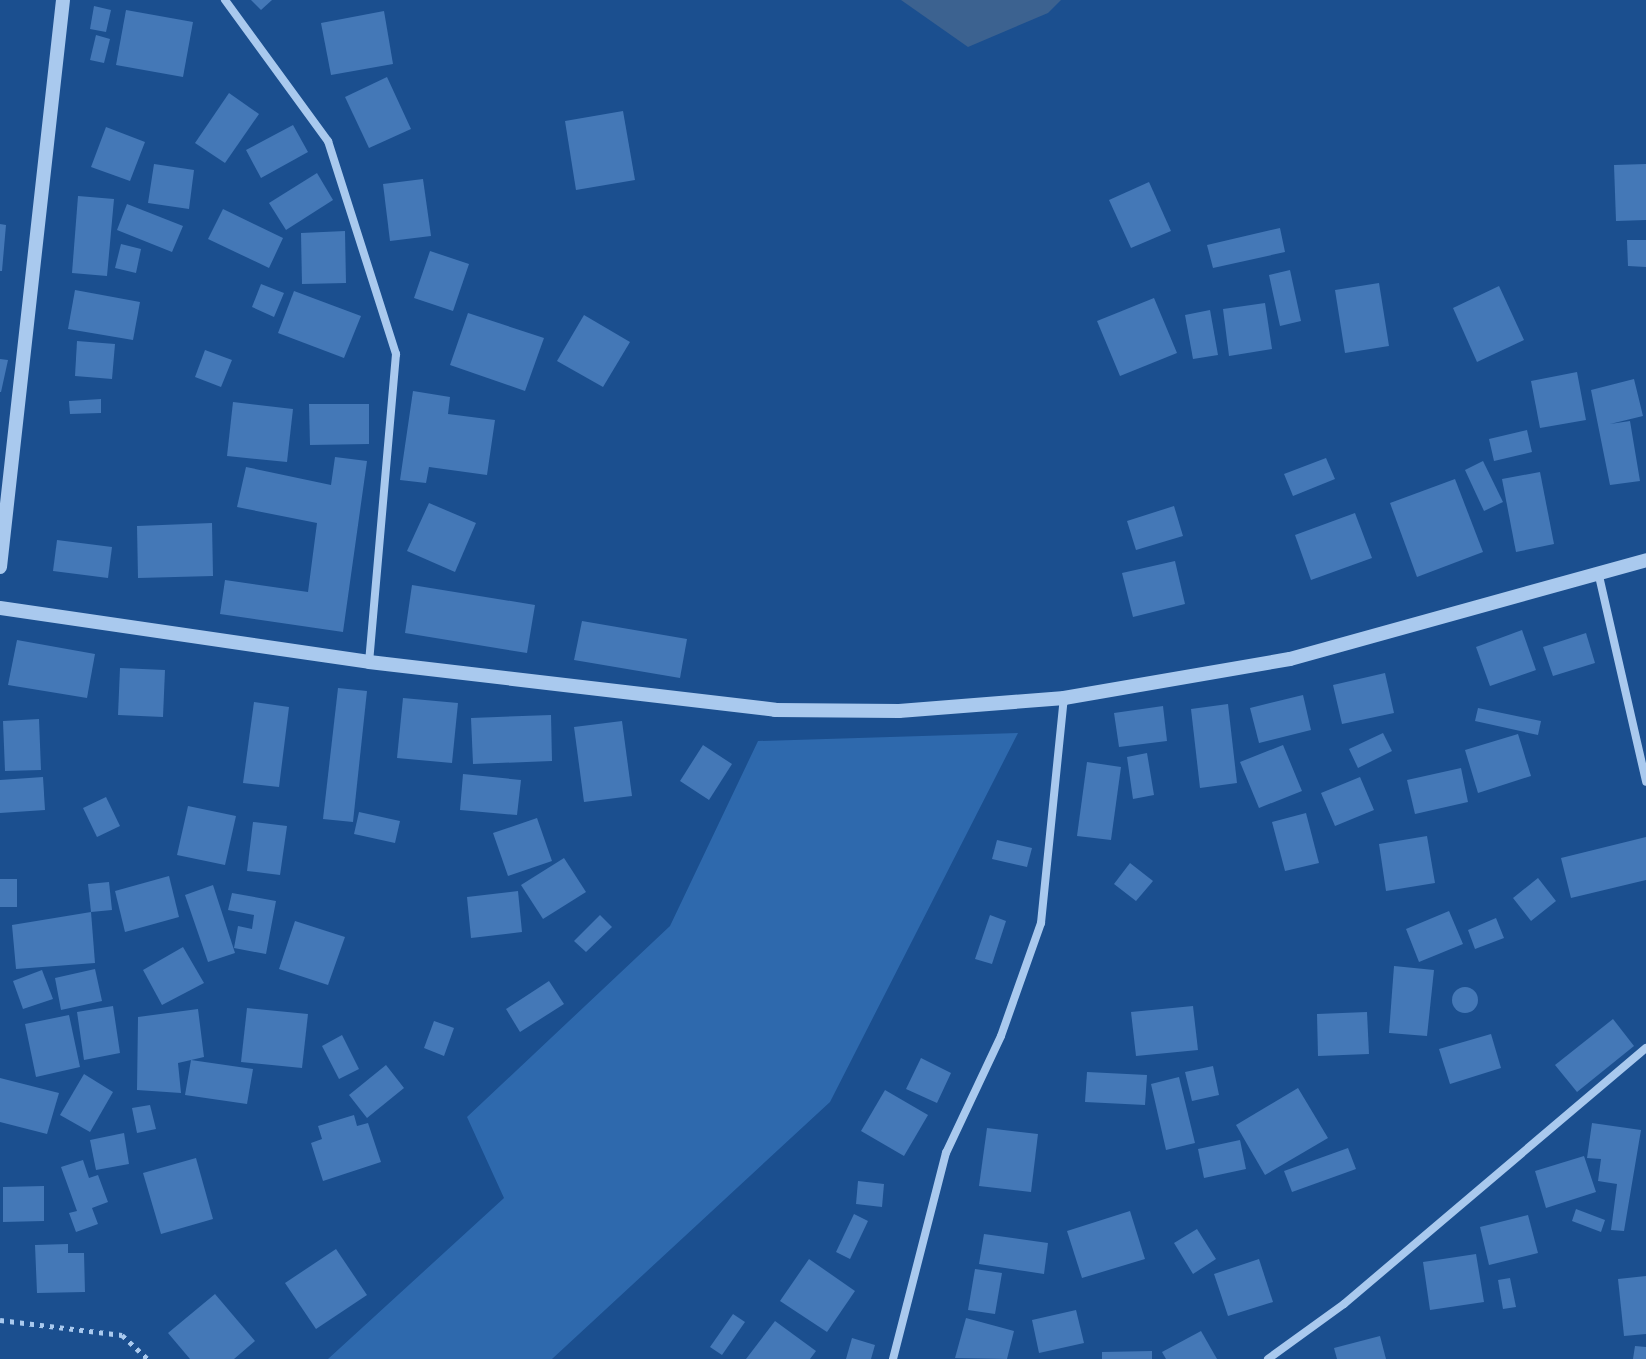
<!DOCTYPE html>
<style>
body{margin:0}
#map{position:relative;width:1646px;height:1359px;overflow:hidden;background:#1b4f8f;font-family:Rubik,sans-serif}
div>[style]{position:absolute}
.green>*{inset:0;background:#2e69ad}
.water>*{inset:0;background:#3c6290}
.building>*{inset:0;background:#4478b7}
.round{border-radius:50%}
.path>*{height:5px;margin-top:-2.5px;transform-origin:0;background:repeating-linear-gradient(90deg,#a9c9ee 0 4px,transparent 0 10px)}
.minor>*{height:8px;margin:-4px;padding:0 4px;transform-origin:4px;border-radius:4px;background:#a9c9ee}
.tertiary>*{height:14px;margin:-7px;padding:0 7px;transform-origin:7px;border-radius:7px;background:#a9c9ee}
span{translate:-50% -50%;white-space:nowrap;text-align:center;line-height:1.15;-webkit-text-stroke:6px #1b4f8f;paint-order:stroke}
</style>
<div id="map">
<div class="green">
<div style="clip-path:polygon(1018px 733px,830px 1102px,552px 1359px,328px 1359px,504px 1198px,467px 1117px,670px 926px,758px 741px)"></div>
</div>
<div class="water">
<div style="clip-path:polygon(901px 0,1061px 0,1048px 13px,968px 47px)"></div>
</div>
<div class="building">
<div style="clip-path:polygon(251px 0,272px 0,261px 10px)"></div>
<div style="clip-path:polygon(94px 6px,111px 10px,106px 32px,90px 29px)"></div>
<div style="clip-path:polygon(126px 10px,193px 22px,183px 77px,116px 65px)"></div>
<div style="clip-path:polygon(384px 11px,393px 64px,331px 75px,321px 23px)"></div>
<div style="clip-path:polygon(96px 35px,110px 39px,104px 63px,90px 60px)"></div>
<div style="clip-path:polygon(387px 77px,411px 129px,369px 148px,345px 97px)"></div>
<div style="clip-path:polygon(229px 93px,259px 114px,225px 163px,195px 143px)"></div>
<div style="clip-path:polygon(623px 111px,635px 180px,576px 190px,565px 121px)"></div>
<div style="clip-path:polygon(293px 125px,308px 152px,261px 178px,246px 150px)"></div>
<div style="clip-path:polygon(106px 127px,145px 142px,130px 181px,91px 167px)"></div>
<div style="clip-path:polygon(154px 164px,194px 170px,189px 209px,148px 203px)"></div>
<div style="clip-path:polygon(1646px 164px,1646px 220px,1616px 221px,1614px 165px)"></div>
<div style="clip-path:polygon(317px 173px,333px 200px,286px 230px,269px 203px)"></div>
<div style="clip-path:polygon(423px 179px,431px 236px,390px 241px,383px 184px)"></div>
<div style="clip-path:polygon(1149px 182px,1171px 231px,1131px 248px,1109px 200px)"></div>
<div style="clip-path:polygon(78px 196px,114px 199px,107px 276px,72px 273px)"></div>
<div style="clip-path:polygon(127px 204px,183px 226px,172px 252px,117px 230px)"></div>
<div style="clip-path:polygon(223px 209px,283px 238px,269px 268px,208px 239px)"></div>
<div style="clip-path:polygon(0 224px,6px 225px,2px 271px,0 271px)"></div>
<div style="clip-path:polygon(1280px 228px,1285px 252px,1213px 268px,1207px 245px)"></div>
<div style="clip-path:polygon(345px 231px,346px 283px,302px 284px,301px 233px)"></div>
<div style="clip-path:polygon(1627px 240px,1646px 240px,1646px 267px,1628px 266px)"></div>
<div style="clip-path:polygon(121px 244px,141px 249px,136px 273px,115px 268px)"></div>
<div style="clip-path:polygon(430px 251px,469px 264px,453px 311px,414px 298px)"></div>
<div style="clip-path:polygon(1290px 270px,1301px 321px,1280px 326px,1269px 275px)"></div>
<div style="clip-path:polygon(1379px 283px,1389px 346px,1345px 353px,1335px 290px)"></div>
<div style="clip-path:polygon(261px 284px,284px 293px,274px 317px,252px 307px)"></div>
<div style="clip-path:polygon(1499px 286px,1524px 340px,1477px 362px,1453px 308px)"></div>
<div style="clip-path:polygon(75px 290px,140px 302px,133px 340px,68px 329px)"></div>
<div style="clip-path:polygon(294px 291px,361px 316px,344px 358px,278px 333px)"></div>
<div style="clip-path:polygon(1154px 298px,1177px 353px,1120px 376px,1097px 321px)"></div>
<div style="clip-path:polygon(1265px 303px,1272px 349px,1229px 356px,1223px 309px)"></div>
<div style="clip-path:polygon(1210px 310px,1218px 355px,1193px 359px,1185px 315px)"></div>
<div style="clip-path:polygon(468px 313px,544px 338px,525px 391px,450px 365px)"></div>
<div style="clip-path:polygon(584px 315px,630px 342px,603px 387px,557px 361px)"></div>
<div style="clip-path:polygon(77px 341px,115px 344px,112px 379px,75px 376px)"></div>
<div style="clip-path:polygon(205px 350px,232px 360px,221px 387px,195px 377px)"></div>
<div style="clip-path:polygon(0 359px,8px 360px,1px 392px,0 392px)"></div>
<div style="clip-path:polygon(1577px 372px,1586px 420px,1540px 428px,1531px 381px)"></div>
<div style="clip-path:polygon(1634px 379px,1643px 416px,1610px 424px,1630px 421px,1640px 481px,1610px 485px,1591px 390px)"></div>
<div style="clip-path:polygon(413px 391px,450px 397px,448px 414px,495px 420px,487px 475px,429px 467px,426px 483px,400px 480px)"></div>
<div style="clip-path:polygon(101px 399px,101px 413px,70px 414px,69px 401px)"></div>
<div style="clip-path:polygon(233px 402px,293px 409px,287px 462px,227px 456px)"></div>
<div style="clip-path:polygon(309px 404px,369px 404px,369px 444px,310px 445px)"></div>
<div style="clip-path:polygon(1527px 430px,1532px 452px,1494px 461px,1489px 439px)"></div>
<div style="clip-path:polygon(335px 457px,367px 461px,343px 632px,220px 614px,225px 580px,308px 592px,317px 523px,237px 507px,246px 467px,331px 485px)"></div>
<div style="clip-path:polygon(1326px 458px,1335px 479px,1293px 496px,1284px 474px)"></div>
<div style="clip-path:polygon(1483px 461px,1503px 502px,1484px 511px,1465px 470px)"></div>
<div style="clip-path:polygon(1540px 472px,1554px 544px,1516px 552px,1502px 479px)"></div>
<div style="clip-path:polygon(1455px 479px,1483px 552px,1417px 577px,1390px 503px)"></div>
<div style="clip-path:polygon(429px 503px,476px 523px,455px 572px,407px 551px)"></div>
<div style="clip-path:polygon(1174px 506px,1183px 536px,1136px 550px,1127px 521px)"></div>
<div style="clip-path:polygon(1355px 513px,1372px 558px,1311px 580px,1295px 535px)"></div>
<div style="clip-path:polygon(212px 523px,213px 576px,138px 578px,137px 526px)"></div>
<div style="clip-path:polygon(57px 540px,112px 547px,108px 578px,53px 571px)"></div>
<div style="clip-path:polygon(1175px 561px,1185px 604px,1133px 617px,1122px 573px)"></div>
<div style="clip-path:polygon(412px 585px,535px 605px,527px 653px,405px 633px)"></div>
<div style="clip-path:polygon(582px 621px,687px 639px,680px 678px,574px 660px)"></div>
<div style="clip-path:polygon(1522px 630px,1536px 670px,1490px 686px,1476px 647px)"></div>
<div style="clip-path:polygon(1586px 633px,1595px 663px,1553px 676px,1543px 647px)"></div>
<div style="clip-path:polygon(17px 640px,95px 654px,87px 698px,8px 685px)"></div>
<div style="clip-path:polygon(120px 668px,165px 670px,163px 717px,118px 715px)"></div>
<div style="clip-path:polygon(1385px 673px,1394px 713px,1342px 724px,1333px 685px)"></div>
<div style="clip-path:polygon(338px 688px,367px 691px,353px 822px,323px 819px)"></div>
<div style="clip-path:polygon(1303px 695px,1311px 730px,1259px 743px,1250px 708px)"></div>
<div style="clip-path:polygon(403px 698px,458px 703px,452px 763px,397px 758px)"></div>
<div style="clip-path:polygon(254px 702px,289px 707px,279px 787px,243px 783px)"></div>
<div style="clip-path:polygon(1228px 704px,1237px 783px,1200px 788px,1191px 709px)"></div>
<div style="clip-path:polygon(1163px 706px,1167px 741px,1119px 747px,1114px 713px)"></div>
<div style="clip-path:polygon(1478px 708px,1541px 721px,1538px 735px,1475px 721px)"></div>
<div style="clip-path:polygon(551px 715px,552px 761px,473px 764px,471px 718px)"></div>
<div style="clip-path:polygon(39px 719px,41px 770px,5px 771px,3px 721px)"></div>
<div style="clip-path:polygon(622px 721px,632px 796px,584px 802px,574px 727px)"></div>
<div style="clip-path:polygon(1383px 733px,1392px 751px,1358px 768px,1349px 749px)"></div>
<div style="clip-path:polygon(1518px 734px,1531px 776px,1478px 793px,1465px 750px)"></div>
<div style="clip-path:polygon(703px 745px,732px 764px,709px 800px,680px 781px)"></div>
<div style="clip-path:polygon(1283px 745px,1302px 791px,1259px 808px,1240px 762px)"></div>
<div style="clip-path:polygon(1147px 753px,1154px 795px,1133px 799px,1127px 757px)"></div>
<div style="clip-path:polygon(1087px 762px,1121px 767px,1111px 840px,1077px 836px)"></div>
<div style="clip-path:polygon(1461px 768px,1468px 802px,1415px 814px,1407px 780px)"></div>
<div style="clip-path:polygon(463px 774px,521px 780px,517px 815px,460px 810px)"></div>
<div style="clip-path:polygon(43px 777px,45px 810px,0 813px,0 780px)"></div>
<div style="clip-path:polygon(1360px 777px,1374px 810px,1335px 826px,1321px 793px)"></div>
<div style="clip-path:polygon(106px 797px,120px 826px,97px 837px,83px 808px)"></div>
<div style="clip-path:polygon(188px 806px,236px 816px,225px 865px,177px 855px)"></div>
<div style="clip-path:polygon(359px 812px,400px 821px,395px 843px,354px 834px)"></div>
<div style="clip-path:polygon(1306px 813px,1319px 863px,1285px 871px,1272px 822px)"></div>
<div style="clip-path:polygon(537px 818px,552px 861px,508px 876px,493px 833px)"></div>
<div style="clip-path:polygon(253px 822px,287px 826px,280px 875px,247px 871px)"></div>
<div style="clip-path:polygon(1427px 836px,1435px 883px,1386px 891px,1379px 844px)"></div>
<div style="clip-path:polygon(1646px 837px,1646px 880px,1571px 898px,1561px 858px)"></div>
<div style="clip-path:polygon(997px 840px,1032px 848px,1027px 867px,992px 859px)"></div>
<div style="clip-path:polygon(564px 858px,586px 892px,543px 919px,521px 885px)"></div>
<div style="clip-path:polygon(1130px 863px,1153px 881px,1136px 901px,1114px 884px)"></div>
<div style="clip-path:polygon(169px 876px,179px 917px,125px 932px,115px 891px)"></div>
<div style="clip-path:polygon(1538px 878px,1556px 901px,1531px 921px,1513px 898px)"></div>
<div style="clip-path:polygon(0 879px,17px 879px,17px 907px,0 907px)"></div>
<div style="clip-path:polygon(109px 882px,112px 910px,91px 912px,88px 884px)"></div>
<div style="clip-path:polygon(213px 885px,235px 953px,208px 962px,185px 895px)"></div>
<div style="clip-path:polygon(518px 891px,522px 932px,471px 938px,467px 897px)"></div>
<div style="clip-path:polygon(232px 893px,276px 901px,266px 954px,234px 948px,238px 926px,252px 929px,254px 915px,228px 910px)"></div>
<div style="clip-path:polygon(1449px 911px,1463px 944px,1419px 962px,1406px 929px)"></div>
<div style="clip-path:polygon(91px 912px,95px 963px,16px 969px,12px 925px)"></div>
<div style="clip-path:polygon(600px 915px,612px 927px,586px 952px,574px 941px)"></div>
<div style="clip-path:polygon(990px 915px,1006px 921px,992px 964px,975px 959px)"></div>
<div style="clip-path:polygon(1496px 918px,1504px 938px,1475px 949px,1468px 930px)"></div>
<div style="clip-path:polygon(295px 921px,345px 937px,328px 985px,279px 969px)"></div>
<div style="clip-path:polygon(183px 947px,204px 983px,162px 1005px,143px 970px)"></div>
<div style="clip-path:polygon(1394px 966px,1434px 970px,1427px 1036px,1389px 1033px)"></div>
<div style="clip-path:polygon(95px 969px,102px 1001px,61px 1010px,55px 978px)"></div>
<div style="clip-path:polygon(42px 970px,53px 999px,23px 1009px,13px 981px)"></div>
<div style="clip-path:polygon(549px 981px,564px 1004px,520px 1032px,506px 1009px)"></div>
<div class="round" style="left:1452px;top:987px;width:26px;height:26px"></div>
<div style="clip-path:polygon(113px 1006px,120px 1053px,84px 1060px,77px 1012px)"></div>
<div style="clip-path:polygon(1193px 1006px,1198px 1050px,1136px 1056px,1131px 1012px)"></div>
<div style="clip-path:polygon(247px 1008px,308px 1014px,302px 1068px,241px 1062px)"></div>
<div style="clip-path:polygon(198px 1009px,204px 1057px,178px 1063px,181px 1093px,137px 1090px,138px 1017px)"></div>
<div style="clip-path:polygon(1367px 1012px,1369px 1054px,1318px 1056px,1317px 1014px)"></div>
<div style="clip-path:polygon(69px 1015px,80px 1067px,36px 1077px,25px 1024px)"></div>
<div style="clip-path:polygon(1613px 1019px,1634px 1046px,1577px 1092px,1555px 1065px)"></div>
<div style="clip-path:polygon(434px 1021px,454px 1028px,444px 1056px,424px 1048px)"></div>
<div style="clip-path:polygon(1491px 1034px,1501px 1068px,1450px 1084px,1439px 1049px)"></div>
<div style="clip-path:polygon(342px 1035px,359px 1069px,339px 1079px,322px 1046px)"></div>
<div style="clip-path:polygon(921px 1058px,951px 1073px,937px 1103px,906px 1089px)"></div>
<div style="clip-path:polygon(191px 1060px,253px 1069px,247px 1104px,185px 1095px)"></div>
<div style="clip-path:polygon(386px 1065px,404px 1088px,367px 1118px,349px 1095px)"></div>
<div style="clip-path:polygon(1213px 1066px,1219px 1095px,1192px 1101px,1185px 1072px)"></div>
<div style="clip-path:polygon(1087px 1072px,1147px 1075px,1145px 1105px,1085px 1102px)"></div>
<div style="clip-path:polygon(84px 1074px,113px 1092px,90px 1132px,60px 1115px)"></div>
<div style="clip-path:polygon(1179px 1077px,1195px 1143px,1166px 1150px,1151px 1084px)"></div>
<div style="clip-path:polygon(0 1078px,59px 1093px,47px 1134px,0 1122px)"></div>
<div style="clip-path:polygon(1298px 1088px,1328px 1138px,1265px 1175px,1236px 1125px)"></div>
<div style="clip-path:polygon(885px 1090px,928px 1115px,904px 1156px,861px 1131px)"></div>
<div style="clip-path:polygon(150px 1105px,156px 1129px,137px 1133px,132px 1108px)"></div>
<div style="clip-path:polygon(354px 1115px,357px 1126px,368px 1123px,381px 1162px,323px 1181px,311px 1143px,322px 1139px,318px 1126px)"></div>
<div style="clip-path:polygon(1592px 1123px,1641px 1130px,1624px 1231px,1611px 1230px,1617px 1184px,1598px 1181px,1601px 1159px,1587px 1158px)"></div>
<div style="clip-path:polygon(987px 1128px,1038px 1134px,1031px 1192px,979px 1186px)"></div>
<div style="clip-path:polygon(124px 1133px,129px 1164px,96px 1170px,90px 1140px)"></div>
<div style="clip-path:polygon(1240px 1140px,1246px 1169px,1204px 1178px,1198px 1149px)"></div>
<div style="clip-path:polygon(1348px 1148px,1356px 1169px,1292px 1192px,1284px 1171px)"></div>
<div style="clip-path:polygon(1584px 1156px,1596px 1192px,1546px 1208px,1535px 1171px)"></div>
<div style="clip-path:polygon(196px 1158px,213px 1219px,161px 1234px,143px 1173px)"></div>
<div style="clip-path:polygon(83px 1160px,89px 1178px,98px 1175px,108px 1202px,92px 1208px,98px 1224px,76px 1232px,69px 1213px,77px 1211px,61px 1167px)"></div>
<div style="clip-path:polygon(858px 1181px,884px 1184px,882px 1207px,856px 1204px)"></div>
<div style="clip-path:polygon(44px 1186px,44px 1221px,3px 1222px,3px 1187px)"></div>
<div style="clip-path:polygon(1576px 1209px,1605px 1220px,1601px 1232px,1572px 1221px)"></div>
<div style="clip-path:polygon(1130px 1211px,1145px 1259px,1082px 1278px,1067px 1231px)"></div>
<div style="clip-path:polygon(854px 1214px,868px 1221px,850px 1259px,836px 1252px)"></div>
<div style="clip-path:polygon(1528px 1215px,1538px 1253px,1489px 1265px,1480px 1227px)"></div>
<div style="clip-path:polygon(1197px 1229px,1216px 1259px,1193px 1274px,1174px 1243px)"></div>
<div style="clip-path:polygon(984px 1234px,1048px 1243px,1044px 1274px,979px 1264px)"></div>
<div style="clip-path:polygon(68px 1244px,68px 1253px,84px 1253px,85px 1292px,37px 1293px,35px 1245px)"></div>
<div style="clip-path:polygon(336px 1249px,367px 1295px,316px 1329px,285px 1283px)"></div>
<div style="clip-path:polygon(1476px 1254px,1484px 1302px,1430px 1310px,1423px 1262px)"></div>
<div style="clip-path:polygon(809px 1259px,855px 1291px,827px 1332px,780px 1301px)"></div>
<div style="clip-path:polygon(1259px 1259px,1273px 1302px,1228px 1316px,1214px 1274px)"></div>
<div style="clip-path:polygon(975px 1269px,1002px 1273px,995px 1314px,968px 1310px)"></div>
<div style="clip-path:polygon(1646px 1276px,1646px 1334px,1624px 1336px,1618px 1279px)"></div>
<div style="clip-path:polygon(1510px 1278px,1516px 1307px,1503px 1309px,1498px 1280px)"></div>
<div style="clip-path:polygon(215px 1294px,255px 1341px,234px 1359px,190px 1359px,168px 1333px)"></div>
<div style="clip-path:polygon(1076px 1310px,1084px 1343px,1039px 1353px,1032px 1320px)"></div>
<div style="clip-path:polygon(733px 1314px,745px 1322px,722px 1355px,710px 1347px)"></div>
<div style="clip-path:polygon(966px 1318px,1014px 1331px,1007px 1359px,955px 1358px)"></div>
<div style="clip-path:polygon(775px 1321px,816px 1351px,810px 1359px,746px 1359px)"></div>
<div style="clip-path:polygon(1201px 1331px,1217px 1359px,1166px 1359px,1162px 1352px)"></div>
<div style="clip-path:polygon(1380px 1336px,1386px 1359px,1337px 1359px,1334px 1348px)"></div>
<div style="clip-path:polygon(852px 1338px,875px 1345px,871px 1359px,846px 1359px)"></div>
<div style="clip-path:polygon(1635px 1346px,1646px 1347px,1646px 1359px,1633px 1359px)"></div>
<div style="clip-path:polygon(1152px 1351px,1152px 1359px,1102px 1359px,1102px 1352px)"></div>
</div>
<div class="path">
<div style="left:0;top:1320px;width:123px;rotate:7deg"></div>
<div style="left:122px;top:1335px;width:35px;rotate:43deg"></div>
</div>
<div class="minor">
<div style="left:225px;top:0;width:175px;rotate:53.9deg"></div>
<div style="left:328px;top:141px;width:224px;rotate:72.3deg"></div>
<div style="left:396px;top:354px;width:309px;rotate:95deg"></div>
<div style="left:1599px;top:576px;width:211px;rotate:77.1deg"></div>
<div style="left:893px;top:1359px;width:213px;rotate:-75.6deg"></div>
<div style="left:946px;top:1153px;width:129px;rotate:-64.8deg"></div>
<div style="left:1001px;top:1036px;width:120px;rotate:-70.5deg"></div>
<div style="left:1041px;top:923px;width:226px;rotate:-84.2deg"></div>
<div style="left:1268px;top:1359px;width:94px;rotate:-35.9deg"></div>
<div style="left:1344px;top:1304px;width:396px;rotate:-40.3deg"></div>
</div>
<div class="tertiary">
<div style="left:0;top:567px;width:570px;rotate:-83.66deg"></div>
<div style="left:0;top:608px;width:373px;rotate:8.3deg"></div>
<div style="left:369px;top:662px;width:409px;rotate:6.7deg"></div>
<div style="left:775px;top:710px;width:124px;rotate:0.5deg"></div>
<div style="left:899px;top:711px;width:166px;rotate:-4.5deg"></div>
<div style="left:1064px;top:698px;width:229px;rotate:-9.8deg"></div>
<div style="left:1290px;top:659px;width:370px;rotate:-15.5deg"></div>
</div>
</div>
